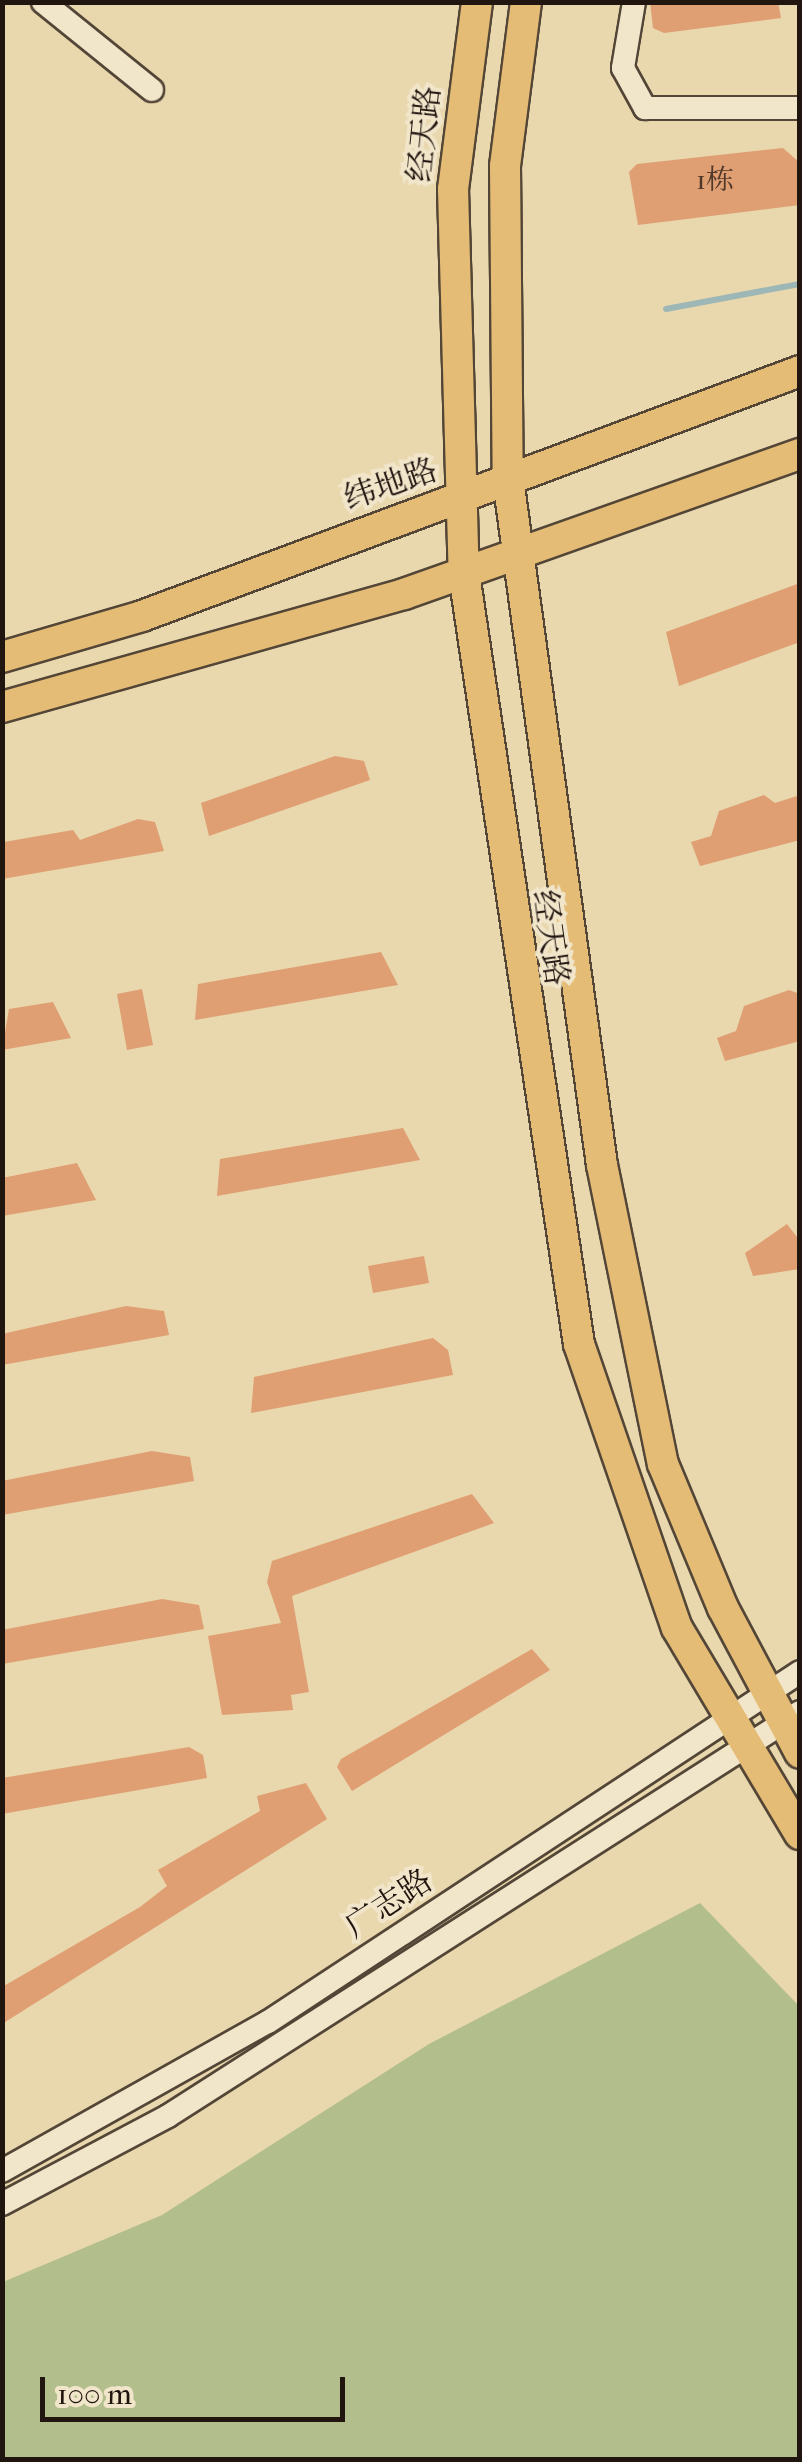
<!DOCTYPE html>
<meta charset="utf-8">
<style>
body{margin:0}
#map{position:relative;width:802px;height:2462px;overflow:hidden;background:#e9d7ad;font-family:"IM FELL French Canon","Noto Serif SC",serif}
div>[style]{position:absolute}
.green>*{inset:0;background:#b2bf8d}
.stream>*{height:6px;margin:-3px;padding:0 3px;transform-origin:3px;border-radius:3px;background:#9db6b6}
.building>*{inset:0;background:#df9f73}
.roads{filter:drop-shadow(2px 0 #534637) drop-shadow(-2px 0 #534637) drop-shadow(0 2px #534637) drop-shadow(0 -2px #534637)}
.minor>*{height:22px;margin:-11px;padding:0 11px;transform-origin:11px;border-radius:11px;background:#f1e5ca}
.major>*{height:30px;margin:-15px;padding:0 15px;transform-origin:15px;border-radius:15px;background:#e4bc76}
span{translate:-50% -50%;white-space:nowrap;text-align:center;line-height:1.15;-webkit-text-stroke:8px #f1e5ca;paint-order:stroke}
.number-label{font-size:28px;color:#503829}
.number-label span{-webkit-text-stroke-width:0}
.street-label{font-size:32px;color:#211510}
.frame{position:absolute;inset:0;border:5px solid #211510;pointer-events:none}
.scale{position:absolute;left:40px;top:2377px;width:305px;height:45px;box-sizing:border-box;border:5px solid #211510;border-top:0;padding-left:12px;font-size:30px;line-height:35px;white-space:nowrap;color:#211510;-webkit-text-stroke:8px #f1e5ca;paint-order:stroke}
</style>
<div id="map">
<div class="green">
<div style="clip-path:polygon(700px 1903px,799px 2006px,799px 2459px,3px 2459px,3px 2282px,162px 2215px,429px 2044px)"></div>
</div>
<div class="stream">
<div style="left:666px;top:309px;width:136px;rotate:-10.6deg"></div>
</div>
<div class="building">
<div style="clip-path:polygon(650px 2px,778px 2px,781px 18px,664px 33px,653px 28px)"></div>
<div style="clip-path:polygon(783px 148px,800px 163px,800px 205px,638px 225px,629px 172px,637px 164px)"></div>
<div style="clip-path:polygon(800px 583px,800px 642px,679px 686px,666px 632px)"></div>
<div style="clip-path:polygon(335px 756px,364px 761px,370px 780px,209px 836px,201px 803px)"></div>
<div style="clip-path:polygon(764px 795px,775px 803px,800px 795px,800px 840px,700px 866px,691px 842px,711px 836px,719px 811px)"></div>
<div style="clip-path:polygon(138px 819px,155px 822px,164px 851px,2px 879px,4px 842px,73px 830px,80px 840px)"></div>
<div style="clip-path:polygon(381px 952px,398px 985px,195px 1020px,198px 984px)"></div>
<div style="clip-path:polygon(142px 989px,153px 1045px,127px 1050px,117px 994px)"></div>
<div style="clip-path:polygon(789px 990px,800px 994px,800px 1041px,725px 1061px,717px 1038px,736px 1031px,744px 1006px)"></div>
<div style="clip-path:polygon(53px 1002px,71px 1038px,2px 1050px,9px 1009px)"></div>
<div style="clip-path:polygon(403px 1128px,420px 1160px,217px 1196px,220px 1159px)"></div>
<div style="clip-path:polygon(77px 1163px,96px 1200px,2px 1216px,2px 1178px)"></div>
<div style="clip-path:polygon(787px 1224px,800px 1241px,800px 1269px,753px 1276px,745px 1253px)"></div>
<div style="clip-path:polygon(424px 1256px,429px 1283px,373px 1293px,368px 1266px)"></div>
<div style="clip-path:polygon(126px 1306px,164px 1311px,169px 1335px,2px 1365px,2px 1334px)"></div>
<div style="clip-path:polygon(433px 1338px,448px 1350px,453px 1375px,251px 1413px,254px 1377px)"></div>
<div style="clip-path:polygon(152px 1451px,190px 1457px,194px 1481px,2px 1515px,2px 1481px)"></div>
<div style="clip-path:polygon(472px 1494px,494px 1523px,292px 1596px,309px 1692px,291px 1695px,293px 1710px,222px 1715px,208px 1636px,281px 1623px,267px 1582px,272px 1561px)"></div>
<div style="clip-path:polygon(162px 1599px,199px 1605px,204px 1629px,2px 1664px,2px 1630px)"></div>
<div style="clip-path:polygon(532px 1649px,550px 1670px,352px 1791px,337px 1767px,341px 1759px)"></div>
<div style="clip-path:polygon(189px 1747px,203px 1755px,207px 1778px,2px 1814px,2px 1778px)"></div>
<div style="clip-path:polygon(306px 1783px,327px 1819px,2px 2024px,2px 1987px,140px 1907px,167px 1886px,158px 1870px,260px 1811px,257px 1796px)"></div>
</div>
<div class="roads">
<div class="minor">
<div style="left:43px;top:2px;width:140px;rotate:38.9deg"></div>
<div style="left:634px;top:2px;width:67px;rotate:99.5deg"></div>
<div style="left:623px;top:68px;width:46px;rotate:61.2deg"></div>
<div style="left:645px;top:108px;width:155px"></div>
<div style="left:2px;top:2171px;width:305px;rotate:-29.3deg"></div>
<div style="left:268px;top:2022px;width:637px;rotate:-33.34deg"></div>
<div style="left:2px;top:2204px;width:188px;rotate:-27.9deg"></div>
<div style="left:168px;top:2116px;width:750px;rotate:-32.59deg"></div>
</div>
<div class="major">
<div style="left:477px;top:2px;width:189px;rotate:97.3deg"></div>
<div style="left:453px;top:189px;width:385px;rotate:88.4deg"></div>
<div style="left:464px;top:574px;width:779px;rotate:81.51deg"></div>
<div style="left:579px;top:1344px;width:300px;rotate:71deg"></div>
<div style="left:677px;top:1628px;width:240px;rotate:59.2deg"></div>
<div style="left:526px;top:2px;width:165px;rotate:97.3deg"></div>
<div style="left:505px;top:166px;width:313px;rotate:89.5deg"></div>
<div style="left:508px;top:479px;width:692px;rotate:82.2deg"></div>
<div style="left:602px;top:1165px;width:305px;rotate:78.5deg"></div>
<div style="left:663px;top:1464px;width:156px;rotate:67.4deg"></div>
<div style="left:723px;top:1608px;width:164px;rotate:62deg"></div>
<div style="left:2px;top:657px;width:146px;rotate:-16.3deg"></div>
<div style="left:142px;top:616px;width:702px;rotate:-20.42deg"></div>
<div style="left:2px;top:707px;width:418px;rotate:-15.7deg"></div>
<div style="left:404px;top:594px;width:420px;rotate:-19.5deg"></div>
</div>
</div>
<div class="number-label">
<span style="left:715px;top:180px">1栋</span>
</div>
<div class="street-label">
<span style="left:425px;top:134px;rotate:-84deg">经天路</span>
<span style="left:391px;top:485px;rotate:-19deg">纬地路</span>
<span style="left:550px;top:938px;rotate:82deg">经天路</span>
<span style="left:389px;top:1904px;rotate:-33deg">广志路</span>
</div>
<div class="frame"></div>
<div class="scale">100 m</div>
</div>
